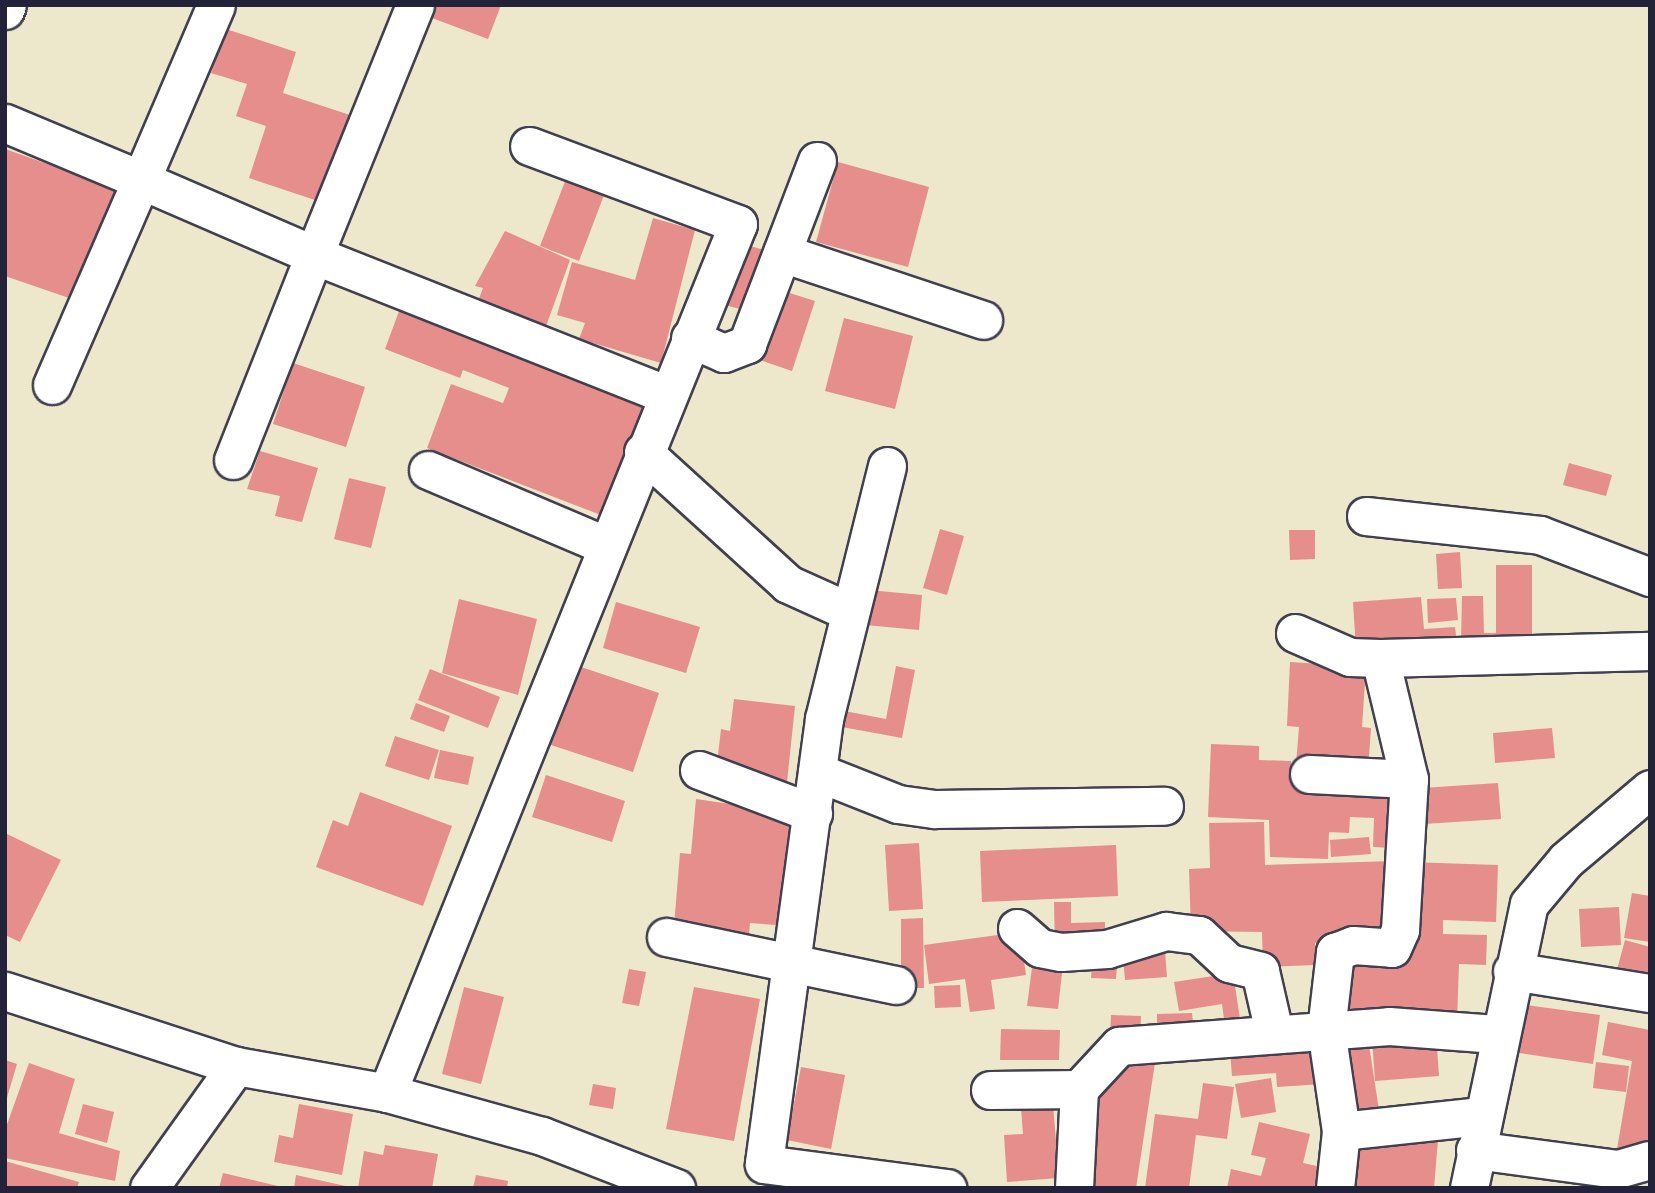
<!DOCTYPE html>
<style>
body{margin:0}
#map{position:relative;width:1655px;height:1193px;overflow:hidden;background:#ede7cb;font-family:Itim,sans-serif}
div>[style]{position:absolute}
.building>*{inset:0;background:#e58e8b}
.roads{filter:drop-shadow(2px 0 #404051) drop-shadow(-2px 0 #404051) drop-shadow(0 2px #404051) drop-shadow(0 -2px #404051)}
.street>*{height:37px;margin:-18.5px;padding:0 18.5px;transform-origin:18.5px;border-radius:18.5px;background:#fff}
span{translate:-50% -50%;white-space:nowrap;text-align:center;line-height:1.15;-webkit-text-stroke:5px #f7f3e8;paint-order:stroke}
.frame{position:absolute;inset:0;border:7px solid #22223b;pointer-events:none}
</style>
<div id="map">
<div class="building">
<div style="clip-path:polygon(418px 5px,501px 5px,488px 39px,416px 12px)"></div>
<div style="clip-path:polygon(226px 29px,296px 52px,283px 93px,350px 115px,321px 202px,249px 178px,266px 126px,236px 116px,247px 84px,211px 73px)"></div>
<div style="clip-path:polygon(5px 149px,119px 189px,69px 298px,5px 276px)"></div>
<div style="clip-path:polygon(838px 162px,929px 187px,908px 267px,816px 242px)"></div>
<div style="clip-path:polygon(571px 166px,609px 182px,579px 261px,540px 246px)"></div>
<div style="clip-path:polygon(653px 218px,695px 230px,661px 363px,579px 339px,585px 323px,557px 315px,572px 262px,635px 280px)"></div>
<div style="clip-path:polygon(505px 231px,570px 260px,545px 329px,477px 304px,483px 288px,475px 286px)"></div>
<div style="clip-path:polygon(737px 242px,771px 252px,755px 313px,721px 304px)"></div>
<div style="clip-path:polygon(777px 289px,815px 301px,792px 371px,754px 358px)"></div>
<div style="clip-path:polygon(402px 303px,651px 399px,606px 517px,427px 448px,451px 384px,503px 403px,509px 388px,463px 370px,460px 378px,385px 349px)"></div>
<div style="clip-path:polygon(844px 318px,913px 336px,895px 409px,825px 391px)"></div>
<div style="clip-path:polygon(293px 363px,365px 387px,346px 447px,273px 424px)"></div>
<div style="clip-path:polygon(260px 451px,318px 468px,302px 522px,275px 516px,280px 496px,247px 489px)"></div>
<div style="clip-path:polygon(1569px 463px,1612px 475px,1606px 496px,1563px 485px)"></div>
<div style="clip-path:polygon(349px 478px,386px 487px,371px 548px,334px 539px)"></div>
<div style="clip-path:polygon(940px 529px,964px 536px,947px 595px,923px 588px)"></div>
<div style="clip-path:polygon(1289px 530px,1315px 530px,1315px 559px,1290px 560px)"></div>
<div style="clip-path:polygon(1460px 552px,1462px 588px,1438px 589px,1436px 554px)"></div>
<div style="clip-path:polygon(1496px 565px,1532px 565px,1532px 643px,1461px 643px,1462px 596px,1483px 596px,1484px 633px,1496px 633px)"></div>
<div style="clip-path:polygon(858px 589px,922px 595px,919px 630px,854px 624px)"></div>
<div style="clip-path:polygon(1421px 597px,1424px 629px,1455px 627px,1457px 643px,1356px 650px,1353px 602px)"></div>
<div style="clip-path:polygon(1456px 598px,1458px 620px,1428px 623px,1427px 599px)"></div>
<div style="clip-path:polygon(459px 599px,537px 619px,518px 695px,442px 673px)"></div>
<div style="clip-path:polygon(616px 602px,700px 627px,686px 673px,603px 648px)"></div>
<div style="clip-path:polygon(1290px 662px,1366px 667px,1362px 727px,1371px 728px,1368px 770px,1296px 765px,1299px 727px,1287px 726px)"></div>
<div style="clip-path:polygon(575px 665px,659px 693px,633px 772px,548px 744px)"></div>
<div style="clip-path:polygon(896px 666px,915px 670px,902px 738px,831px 725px,834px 709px,886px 719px)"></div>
<div style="clip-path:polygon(430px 669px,500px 697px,488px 728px,418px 700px)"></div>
<div style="clip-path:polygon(734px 699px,795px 706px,787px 782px,716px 773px,721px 729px,730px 731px)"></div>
<div style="clip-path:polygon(416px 703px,450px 716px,444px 732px,410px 719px)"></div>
<div style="clip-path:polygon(1552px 728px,1555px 758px,1495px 763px,1493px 733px)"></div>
<div style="clip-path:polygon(395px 736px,439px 750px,429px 780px,385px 766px)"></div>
<div style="clip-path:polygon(1211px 744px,1259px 746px,1259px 760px,1291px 761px,1290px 782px,1397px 787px,1395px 848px,1373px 847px,1374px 818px,1350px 817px,1349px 833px,1329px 832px,1328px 859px,1270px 857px,1269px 820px,1208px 817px)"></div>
<div style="clip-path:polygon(440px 750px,474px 757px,468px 785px,434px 778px)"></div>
<div style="clip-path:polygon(546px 775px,625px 801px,612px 842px,532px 817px)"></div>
<div style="clip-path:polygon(1498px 783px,1501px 819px,1424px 824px,1422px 788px)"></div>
<div style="clip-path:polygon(360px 792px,452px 826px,423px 906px,316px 867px,333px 820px,348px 826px)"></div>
<div style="clip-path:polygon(696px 799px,799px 814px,790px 926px,750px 923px,748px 946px,725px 944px,726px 930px,674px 926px,680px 853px,691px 854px)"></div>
<div style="clip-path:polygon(1264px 822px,1265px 865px,1394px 861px,1396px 940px,1315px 943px,1316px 965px,1263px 967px,1262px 932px,1191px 931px,1189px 869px,1210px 868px,1209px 823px)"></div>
<div style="clip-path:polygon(5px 833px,61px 860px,20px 942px,5px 935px)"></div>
<div style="clip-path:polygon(1369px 837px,1371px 854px,1331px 857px,1330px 840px)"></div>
<div style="clip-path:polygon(919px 843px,923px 909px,889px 911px,885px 845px)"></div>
<div style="clip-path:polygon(1116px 845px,1118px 896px,982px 902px,980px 851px)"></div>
<div style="clip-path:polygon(1408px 862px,1498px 865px,1496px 922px,1443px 920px,1443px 934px,1487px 935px,1486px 965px,1459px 964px,1457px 1022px,1338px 1019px,1340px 955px,1399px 957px)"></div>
<div style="clip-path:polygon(1632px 893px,1650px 896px,1650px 942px,1624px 938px)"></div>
<div style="clip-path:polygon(1054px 902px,1071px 902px,1071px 923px,1105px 922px,1105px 947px,1055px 948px)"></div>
<div style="clip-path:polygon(1619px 907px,1621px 945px,1581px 947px,1579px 909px)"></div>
<div style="clip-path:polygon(923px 918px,924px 988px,901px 988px,901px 919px)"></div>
<div style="clip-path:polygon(1020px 932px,1026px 975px,991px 980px,995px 1009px,970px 1012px,965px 979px,929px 984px,924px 945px)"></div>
<div style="clip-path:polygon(1164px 938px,1167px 977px,1125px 980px,1123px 958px)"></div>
<div style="clip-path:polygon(1625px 940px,1650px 947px,1650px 984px,1615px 977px)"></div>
<div style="clip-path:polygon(1034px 952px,1064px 955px,1058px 1009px,1027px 1006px)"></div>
<div style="clip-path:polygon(1093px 953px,1118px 954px,1116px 979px,1091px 978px)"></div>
<div style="clip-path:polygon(629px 969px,646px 972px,639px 1006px,622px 1003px)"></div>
<div style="clip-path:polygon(1233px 973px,1242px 1032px,1226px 1034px,1222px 1004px,1179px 1011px,1174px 982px)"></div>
<div style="clip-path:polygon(960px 985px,961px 1007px,935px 1008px,934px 986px)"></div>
<div style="clip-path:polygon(464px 987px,504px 997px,481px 1084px,442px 1074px)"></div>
<div style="clip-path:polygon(694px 987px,760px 999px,734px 1141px,666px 1129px)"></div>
<div style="clip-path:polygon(1519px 1004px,1600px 1015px,1593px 1064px,1512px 1052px)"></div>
<div style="clip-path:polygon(1192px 1013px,1194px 1034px,1157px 1036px,1157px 1014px)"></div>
<div style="clip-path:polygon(1111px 1015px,1141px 1016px,1140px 1040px,1110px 1039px)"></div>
<div style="clip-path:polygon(1608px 1022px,1650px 1030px,1650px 1153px,1616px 1155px,1632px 1061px,1602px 1055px)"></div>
<div style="clip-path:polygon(1001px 1029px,1060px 1030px,1059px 1060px,1000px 1060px)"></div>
<div style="clip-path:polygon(1367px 1032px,1381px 1123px,1345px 1128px,1332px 1037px)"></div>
<div style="clip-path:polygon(1436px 1033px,1439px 1076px,1375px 1081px,1372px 1038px)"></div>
<div style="clip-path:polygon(1320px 1045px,1323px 1084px,1277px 1087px,1276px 1073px,1232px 1076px,1230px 1051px)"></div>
<div style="clip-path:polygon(1117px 1050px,1156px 1056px,1136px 1188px,1078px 1188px,1089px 1083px,1112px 1086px)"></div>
<div style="clip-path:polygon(5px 1060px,17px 1064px,6px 1101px,5px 1101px)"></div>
<div style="clip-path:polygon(1596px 1062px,1629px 1066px,1626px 1092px,1593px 1088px)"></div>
<div style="clip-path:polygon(29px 1063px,75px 1079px,59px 1133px,120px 1151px,115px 1181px,5px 1158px,5px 1130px)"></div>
<div style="clip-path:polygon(801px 1067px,845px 1075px,831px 1149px,787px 1140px)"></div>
<div style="clip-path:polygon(1271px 1078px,1276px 1112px,1241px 1118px,1235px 1084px)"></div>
<div style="clip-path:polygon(1203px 1083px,1234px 1087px,1227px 1139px,1196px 1135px,1189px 1188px,1145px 1188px,1155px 1114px,1198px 1119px)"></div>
<div style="clip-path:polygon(593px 1084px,616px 1088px,613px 1109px,589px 1105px)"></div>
<div style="clip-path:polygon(83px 1104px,114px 1112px,107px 1143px,75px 1134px)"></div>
<div style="clip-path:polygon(299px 1104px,353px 1114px,342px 1175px,274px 1162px,279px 1135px,293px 1138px)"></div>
<div style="clip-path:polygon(1053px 1105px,1059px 1178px,1007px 1182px,1004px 1135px,1023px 1134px,1021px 1108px)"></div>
<div style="clip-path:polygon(1259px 1122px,1310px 1134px,1303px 1163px,1331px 1169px,1326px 1188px,1227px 1188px,1231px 1169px,1261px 1176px,1266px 1158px,1251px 1155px)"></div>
<div style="clip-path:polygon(1352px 1133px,1438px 1140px,1434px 1188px,1347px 1188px)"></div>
<div style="clip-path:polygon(385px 1145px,438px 1154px,432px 1188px,358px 1188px,364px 1151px,383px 1155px)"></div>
<div style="clip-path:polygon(5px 1161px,79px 1182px,77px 1188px,5px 1188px)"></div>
<div style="clip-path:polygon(223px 1173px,282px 1187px,282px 1188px,219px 1188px)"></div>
<div style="clip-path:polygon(296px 1175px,350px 1187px,350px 1188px,294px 1188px)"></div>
<div style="clip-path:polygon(476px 1175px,508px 1181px,507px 1188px,473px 1188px)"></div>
</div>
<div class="roads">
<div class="street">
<div style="left:5px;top:10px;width:5px;rotate:-68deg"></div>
<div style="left:5px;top:123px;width:147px;rotate:22.7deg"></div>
<div style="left:141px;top:180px;width:190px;rotate:-66.8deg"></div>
<div style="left:782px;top:253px;width:212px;rotate:18.4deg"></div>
<div style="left:690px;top:338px;width:37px;rotate:24deg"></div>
<div style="left:724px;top:353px;width:25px;rotate:-21deg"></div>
<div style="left:747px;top:344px;width:196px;rotate:-69.1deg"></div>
<div style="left:52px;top:385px;width:223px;rotate:-66.5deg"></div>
<div style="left:141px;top:180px;width:189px;rotate:23.4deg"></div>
<div style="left:314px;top:255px;width:270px;rotate:-68deg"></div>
<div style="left:643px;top:452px;width:196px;rotate:42.3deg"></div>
<div style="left:788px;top:584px;width:66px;rotate:24.2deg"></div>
<div style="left:233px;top:460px;width:220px;rotate:-68.4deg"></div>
<div style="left:314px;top:255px;width:380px;rotate:21.6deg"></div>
<div style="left:887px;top:466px;width:261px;rotate:104deg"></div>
<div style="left:824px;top:719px;width:449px;rotate:97.7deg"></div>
<div style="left:764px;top:1164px;width:185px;rotate:7.5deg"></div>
<div style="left:428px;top:470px;width:192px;rotate:23deg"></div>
<div style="left:1366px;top:516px;width:175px;rotate:6.2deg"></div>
<div style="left:1540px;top:535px;width:118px;rotate:20.9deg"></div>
<div style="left:1295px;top:633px;width:60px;rotate:23.6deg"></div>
<div style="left:1350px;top:657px;width:30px;rotate:2deg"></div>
<div style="left:699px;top:770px;width:122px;rotate:20.7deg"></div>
<div style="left:817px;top:772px;width:87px;rotate:21.6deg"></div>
<div style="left:898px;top:804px;width:37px;rotate:8deg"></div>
<div style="left:935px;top:809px;width:229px;rotate:-0.8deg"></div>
<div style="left:1309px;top:774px;width:100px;rotate:2.9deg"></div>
<div style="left:1017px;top:928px;width:30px;rotate:41deg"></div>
<div style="left:1040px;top:948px;width:21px;rotate:11deg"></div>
<div style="left:1061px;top:952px;width:46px;rotate:-3.7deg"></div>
<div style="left:1107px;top:949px;width:62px;rotate:-17deg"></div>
<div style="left:1166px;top:931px;width:33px;rotate:7deg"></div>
<div style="left:1199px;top:935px;width:41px;rotate:43deg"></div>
<div style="left:1229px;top:963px;width:32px;rotate:14deg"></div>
<div style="left:1260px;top:971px;width:63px;rotate:77.1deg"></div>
<div style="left:666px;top:937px;width:235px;rotate:11.8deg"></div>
<div style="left:1512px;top:971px;width:140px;rotate:9.1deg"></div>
<div style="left:5px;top:991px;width:243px;rotate:18deg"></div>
<div style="left:236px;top:1066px;width:153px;rotate:10.1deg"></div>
<div style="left:387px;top:1093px;width:161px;rotate:15.5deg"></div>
<div style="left:542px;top:1136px;width:144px;rotate:21.2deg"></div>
<div style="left:990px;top:1090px;width:89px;rotate:-0.6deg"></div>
<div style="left:387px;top:1093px;width:937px;rotate:-68.01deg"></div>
<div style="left:738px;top:224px;width:223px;rotate:-159.5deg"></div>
<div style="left:1341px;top:1131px;width:141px;rotate:-6.1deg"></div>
<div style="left:1475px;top:1150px;width:144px;rotate:7.6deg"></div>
<div style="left:1618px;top:1169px;width:33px;rotate:-16deg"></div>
<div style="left:149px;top:1188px;width:150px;rotate:-54.5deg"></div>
<div style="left:1074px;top:1188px;width:99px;rotate:-87.1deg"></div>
<div style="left:1079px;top:1089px;width:59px;rotate:-47.1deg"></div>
<div style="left:1119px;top:1046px;width:271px;rotate:-4.2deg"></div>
<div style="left:1389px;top:1026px;width:107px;rotate:4.3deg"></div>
<div style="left:1335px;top:1188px;width:57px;rotate:-84deg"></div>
<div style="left:1341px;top:1131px;width:102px;rotate:-98.4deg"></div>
<div style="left:1326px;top:1030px;width:79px;rotate:-83.4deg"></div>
<div style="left:1335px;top:952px;width:19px;rotate:-21deg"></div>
<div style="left:1353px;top:945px;width:39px;rotate:4deg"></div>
<div style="left:1392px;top:948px;width:20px;rotate:-66deg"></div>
<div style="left:1400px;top:930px;width:151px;rotate:-86.6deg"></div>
<div style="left:1409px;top:779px;width:124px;rotate:-103.5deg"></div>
<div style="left:1380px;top:658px;width:270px;rotate:-1.5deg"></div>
<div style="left:1469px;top:1188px;width:290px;rotate:-78.1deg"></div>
<div style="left:1529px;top:904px;width:57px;rotate:-49.9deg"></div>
<div style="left:1566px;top:860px;width:110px;rotate:-40.2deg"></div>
</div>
</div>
<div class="frame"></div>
</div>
